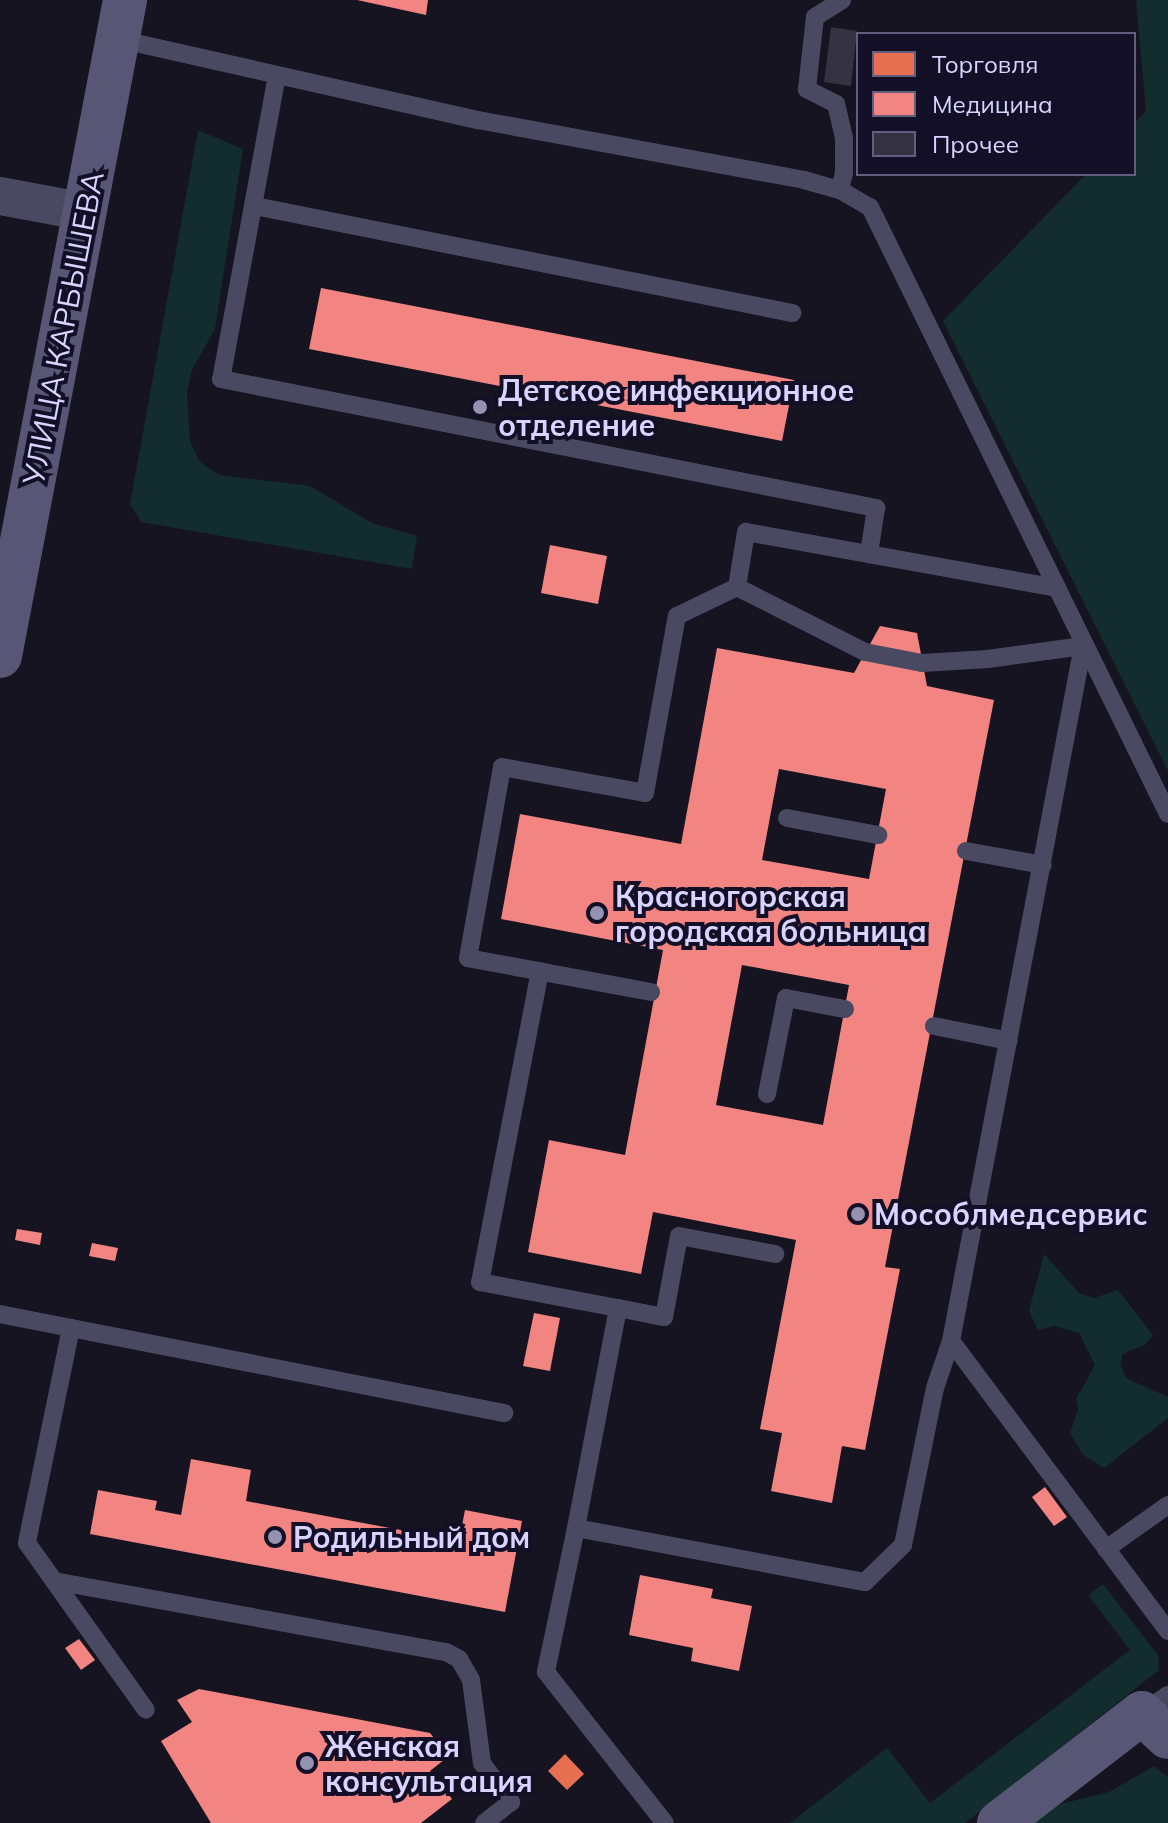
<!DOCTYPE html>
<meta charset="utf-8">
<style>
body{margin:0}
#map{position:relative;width:1168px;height:1823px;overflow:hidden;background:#161421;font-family:Mulish,sans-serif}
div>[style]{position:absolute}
.green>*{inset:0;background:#132c2d}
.shops>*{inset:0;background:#e76f51}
.health>*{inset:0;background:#f28482}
.building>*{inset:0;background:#343243}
.lane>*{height:18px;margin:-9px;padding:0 9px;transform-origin:9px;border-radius:9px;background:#4a4962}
.street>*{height:38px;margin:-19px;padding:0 19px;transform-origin:19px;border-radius:19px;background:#4a4962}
.secondary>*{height:44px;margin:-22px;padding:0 22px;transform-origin:22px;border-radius:22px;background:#575674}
.dots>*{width:22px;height:22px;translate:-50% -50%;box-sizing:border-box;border:4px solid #130f26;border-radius:50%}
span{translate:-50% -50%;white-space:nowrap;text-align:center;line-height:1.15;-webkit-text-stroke:8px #130f26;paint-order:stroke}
.street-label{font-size:30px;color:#d9d4ff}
.poi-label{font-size:30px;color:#d9d4ff;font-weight:700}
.left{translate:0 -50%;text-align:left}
.legend{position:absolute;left:856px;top:32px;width:280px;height:144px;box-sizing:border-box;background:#130f26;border:2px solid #625e7d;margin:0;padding:10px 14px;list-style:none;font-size:24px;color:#d9d4ff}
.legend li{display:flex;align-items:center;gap:16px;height:40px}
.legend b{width:40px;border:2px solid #625e7d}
</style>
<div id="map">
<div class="green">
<div style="clip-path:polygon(1136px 0,1168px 0,1168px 771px,943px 321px,1086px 174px,1134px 174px,1134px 124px,1146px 111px)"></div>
<div style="clip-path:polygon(198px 130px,243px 149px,215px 329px,192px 370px,187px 392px,190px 441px,200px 462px,219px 475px,310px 486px,372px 523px,417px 536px,412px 569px,141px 522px,130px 504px)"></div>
<div style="clip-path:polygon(1044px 1254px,1079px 1293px,1094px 1298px,1118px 1290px,1153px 1335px,1145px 1345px,1122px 1354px,1121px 1366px,1126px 1378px,1168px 1397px,1168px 1418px,1104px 1468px,1083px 1455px,1070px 1433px,1078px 1410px,1076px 1399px,1095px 1365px,1079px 1333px,1055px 1326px,1038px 1330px,1029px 1311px)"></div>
<div style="clip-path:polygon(1103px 1584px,1158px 1655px,1159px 1670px,965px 1823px,790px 1823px,887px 1748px,930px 1803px,1130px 1650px,1088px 1595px)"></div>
<div style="clip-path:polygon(1154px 1766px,1168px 1777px,1168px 1823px,1018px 1823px,1036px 1810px,1109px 1792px)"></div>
</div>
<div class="shops">
<div style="clip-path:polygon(565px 1754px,584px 1774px,567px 1790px,548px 1771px)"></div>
</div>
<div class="health">
<div style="clip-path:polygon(357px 0,428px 0,426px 15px)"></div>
<div style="clip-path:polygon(321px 288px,794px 380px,782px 441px,309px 349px)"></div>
<div style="clip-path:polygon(550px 545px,607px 556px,598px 604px,541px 593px)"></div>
<div style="clip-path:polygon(evenodd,880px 626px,917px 633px,927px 686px,994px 700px,885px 1267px,900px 1269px,865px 1450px,842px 1446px,832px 1503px,771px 1491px,782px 1433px,760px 1429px,796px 1240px,653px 1212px,641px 1274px,528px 1252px,549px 1140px,625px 1155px,663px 950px,501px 919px,520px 814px,681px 844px,717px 648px,854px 673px,880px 626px,779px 769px,886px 789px,869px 879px,762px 860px,779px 769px,880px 626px,742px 965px,849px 985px,823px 1125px,716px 1105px,742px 965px)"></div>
<div style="clip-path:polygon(17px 1229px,42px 1233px,40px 1245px,15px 1240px)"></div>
<div style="clip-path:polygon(92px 1243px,118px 1248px,115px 1261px,89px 1256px)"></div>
<div style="clip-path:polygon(534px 1313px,560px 1318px,550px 1371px,523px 1366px)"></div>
<div style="clip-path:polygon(191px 1459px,251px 1470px,246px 1501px,459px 1541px,465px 1510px,522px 1521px,505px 1612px,90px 1534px,98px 1490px,157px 1501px,155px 1510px,181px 1515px)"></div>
<div style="clip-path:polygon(1045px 1487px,1067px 1517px,1054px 1526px,1032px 1497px)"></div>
<div style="clip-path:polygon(640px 1575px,713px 1589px,711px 1598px,752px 1606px,739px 1671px,691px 1661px,693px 1648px,629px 1635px)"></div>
<div style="clip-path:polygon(79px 1639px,95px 1660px,81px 1670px,65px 1648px)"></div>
<div style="clip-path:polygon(199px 1689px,430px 1733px,449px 1756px,430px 1771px,452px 1799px,421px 1823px,211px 1823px,161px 1741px,192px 1722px,177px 1700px)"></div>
</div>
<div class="building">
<div style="clip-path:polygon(831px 27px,857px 31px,851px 86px,824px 82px)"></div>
</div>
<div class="lane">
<div style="left:118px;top:39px;width:369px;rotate:12.7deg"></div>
<div style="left:478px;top:120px;width:331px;rotate:10.4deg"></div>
<div style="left:804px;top:180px;width:37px;rotate:16deg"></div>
<div style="left:840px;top:190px;width:34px;rotate:30deg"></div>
<div style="left:870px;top:207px;width:676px;rotate:63.85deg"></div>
<div style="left:277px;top:75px;width:309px;rotate:100.4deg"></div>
<div style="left:221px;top:379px;width:668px;rotate:11.14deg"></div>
<div style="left:876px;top:508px;width:47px;rotate:98.7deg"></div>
<div style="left:840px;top:190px;width:17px;rotate:-77deg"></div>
<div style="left:844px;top:173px;width:35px;rotate:-90deg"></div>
<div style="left:844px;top:138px;width:35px;rotate:-103deg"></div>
<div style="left:836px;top:104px;width:33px;rotate:-153deg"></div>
<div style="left:807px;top:89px;width:72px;rotate:-83.7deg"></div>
<div style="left:815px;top:17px;width:32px;rotate:-32deg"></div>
<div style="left:255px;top:206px;width:548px;rotate:11.27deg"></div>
<div style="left:787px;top:818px;width:93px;rotate:10.6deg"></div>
<div style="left:966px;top:851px;width:78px;rotate:10.3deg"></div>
<div style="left:540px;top:971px;width:317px;rotate:100.9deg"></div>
<div style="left:480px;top:1282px;width:140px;rotate:10.7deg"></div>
<div style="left:618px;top:1308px;width:224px;rotate:100.8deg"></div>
<div style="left:576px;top:1528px;width:294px;rotate:10.6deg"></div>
<div style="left:865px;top:1582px;width:53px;rotate:-44.2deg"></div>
<div style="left:903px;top:1545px;width:160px;rotate:-78.5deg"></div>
<div style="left:935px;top:1388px;width:50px;rotate:-71.2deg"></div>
<div style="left:951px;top:1341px;width:707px;rotate:-79.25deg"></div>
<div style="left:1083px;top:646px;width:96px;rotate:172.2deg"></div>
<div style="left:988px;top:659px;width:66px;rotate:176.5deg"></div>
<div style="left:922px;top:663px;width:58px;rotate:-169.1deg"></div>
<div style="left:865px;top:652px;width:144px;rotate:-153.1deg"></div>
<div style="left:737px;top:587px;width:56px;rotate:-80.7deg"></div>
<div style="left:746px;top:532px;width:316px;rotate:10.2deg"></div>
<div style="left:651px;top:992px;width:186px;rotate:-169.5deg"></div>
<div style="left:468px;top:958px;width:194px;rotate:-79.9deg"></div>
<div style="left:502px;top:767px;width:145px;rotate:10.3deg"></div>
<div style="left:645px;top:793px;width:180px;rotate:-79.8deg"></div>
<div style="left:677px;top:616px;width:67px;rotate:-25.8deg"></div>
<div style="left:934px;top:1026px;width:76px;rotate:11.3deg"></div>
<div style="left:767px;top:1094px;width:98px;rotate:-78.8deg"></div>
<div style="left:786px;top:998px;width:60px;rotate:10.6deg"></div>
<div style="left:618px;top:1308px;width:47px;rotate:11.1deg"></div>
<div style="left:664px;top:1317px;width:82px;rotate:-79.5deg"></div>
<div style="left:679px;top:1236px;width:98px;rotate:10.6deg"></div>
<div style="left:0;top:1314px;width:514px;rotate:11.11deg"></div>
<div style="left:71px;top:1328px;width:219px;rotate:101.6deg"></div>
<div style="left:27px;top:1543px;width:47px;rotate:54.6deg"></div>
<div style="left:54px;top:1581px;width:398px;rotate:10.3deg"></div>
<div style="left:446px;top:1652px;width:15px;rotate:28deg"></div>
<div style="left:459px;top:1659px;width:24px;rotate:60deg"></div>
<div style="left:471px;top:1680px;width:84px;rotate:82.5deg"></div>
<div style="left:482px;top:1763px;width:49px;rotate:53.4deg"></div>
<div style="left:511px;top:1802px;width:34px;rotate:142deg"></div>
<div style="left:951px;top:1341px;width:362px;rotate:53.2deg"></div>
<div style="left:576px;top:1528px;width:147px;rotate:101.8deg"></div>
<div style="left:546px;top:1672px;width:192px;rotate:51.8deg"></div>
<div style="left:1106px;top:1549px;width:76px;rotate:-35.4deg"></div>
<div style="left:54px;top:1581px;width:158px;rotate:54.5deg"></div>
<div style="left:1142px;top:1713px;width:32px;rotate:-35deg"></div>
</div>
<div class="street">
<div style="left:0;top:196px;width:87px;rotate:10.5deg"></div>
</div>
<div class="secondary">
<div style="left:0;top:656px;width:668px;rotate:-79.21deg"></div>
<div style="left:999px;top:1823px;width:180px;rotate:-37.6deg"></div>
<div style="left:1142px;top:1713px;width:35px;rotate:43deg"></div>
</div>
<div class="dots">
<div style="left:480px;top:407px;background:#9591b1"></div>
<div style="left:597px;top:913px;background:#9591b1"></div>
<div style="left:858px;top:1214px;background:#9591b1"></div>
<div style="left:275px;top:1537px;background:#9591b1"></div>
<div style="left:307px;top:1763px;background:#9591b1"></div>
</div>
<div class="street-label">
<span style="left:63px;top:328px;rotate:-79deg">УЛИЦА КАРБЫШЕВА</span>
</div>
<div class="poi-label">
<span class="left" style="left:498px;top:407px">Детское инфекционное<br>отделение</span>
<span class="left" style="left:615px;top:913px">Красногорская<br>городская больница</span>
<span class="left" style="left:874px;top:1214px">Мособлмедсервис</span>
<span class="left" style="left:293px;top:1537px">Родильный дом</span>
<span class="left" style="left:325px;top:1763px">Женская<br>консультация</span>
</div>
<ul class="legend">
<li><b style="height:22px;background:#e76f51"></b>Торговля</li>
<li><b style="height:22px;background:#f28482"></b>Медицина</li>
<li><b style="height:22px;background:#343243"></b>Прочее</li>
</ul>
</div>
